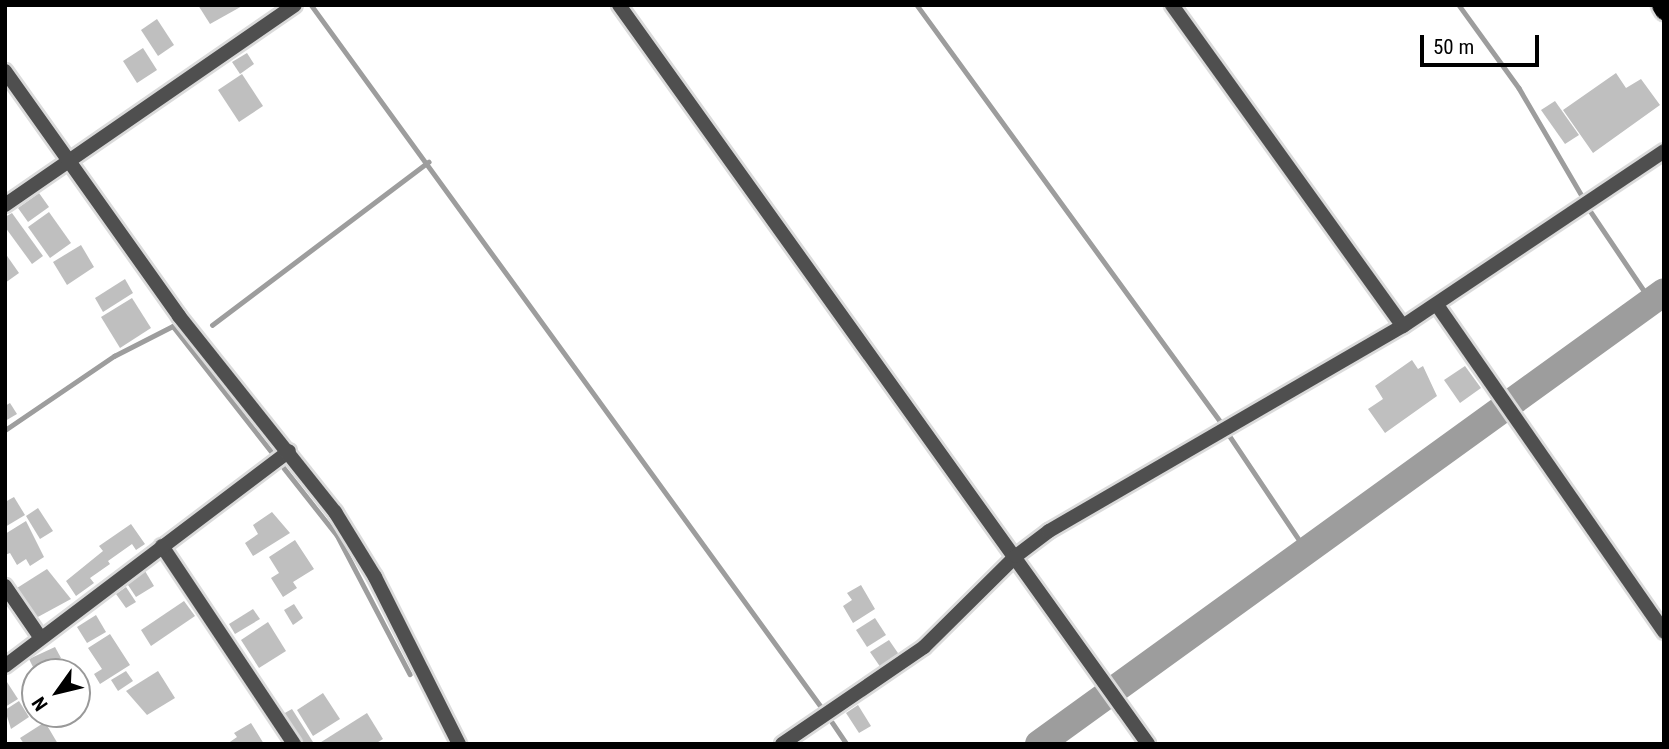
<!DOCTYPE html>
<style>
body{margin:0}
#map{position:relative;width:1669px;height:749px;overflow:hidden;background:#fff;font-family:"Roboto Condensed",sans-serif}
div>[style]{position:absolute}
.stream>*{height:4.5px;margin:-2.25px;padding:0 2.25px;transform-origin:2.25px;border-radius:2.25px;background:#9d9d9d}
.river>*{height:28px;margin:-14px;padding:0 14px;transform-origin:14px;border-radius:14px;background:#9d9d9d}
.building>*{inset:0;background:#bfbfbf}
.roads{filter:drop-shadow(2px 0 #dbdbdb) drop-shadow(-2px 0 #dbdbdb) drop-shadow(0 2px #dbdbdb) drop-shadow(0 -2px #dbdbdb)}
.minor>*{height:14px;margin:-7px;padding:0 7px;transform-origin:7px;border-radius:7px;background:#4f4f4f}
.tertiary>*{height:14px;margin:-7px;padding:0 7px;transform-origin:7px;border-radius:7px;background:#4f4f4f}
.trunk>*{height:19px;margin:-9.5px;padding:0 9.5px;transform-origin:9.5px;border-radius:9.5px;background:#000}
span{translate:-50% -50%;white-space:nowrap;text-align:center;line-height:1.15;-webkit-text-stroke:6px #fff;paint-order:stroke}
.frame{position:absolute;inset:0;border:7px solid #000;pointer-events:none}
.north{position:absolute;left:21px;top:658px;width:70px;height:70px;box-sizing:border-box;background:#fff;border:2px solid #999;border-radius:50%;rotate:236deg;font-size:19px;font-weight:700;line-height:28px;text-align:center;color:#000}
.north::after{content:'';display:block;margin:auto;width:24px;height:32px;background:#000;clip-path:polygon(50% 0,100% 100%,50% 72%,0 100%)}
.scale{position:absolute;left:1420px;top:35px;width:119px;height:32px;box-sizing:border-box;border:4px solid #000;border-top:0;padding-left:9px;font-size:21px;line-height:24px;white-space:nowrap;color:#000;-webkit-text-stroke:5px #fff;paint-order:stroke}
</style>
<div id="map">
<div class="stream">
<div style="left:917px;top:5px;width:515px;rotate:53.93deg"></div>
<div style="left:1459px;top:5px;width:102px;rotate:54.1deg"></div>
<div style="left:1519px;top:88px;width:125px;rotate:59.7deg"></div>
<div style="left:312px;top:6px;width:868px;rotate:54deg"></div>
<div style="left:1591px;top:212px;width:107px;rotate:56deg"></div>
<div style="left:212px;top:325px;width:271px;rotate:-37deg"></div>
<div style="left:5px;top:430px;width:132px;rotate:-34.2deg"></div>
<div style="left:114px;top:356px;width:66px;rotate:-27deg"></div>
<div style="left:173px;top:326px;width:159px;rotate:51.9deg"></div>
<div style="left:1229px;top:435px;width:138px;rotate:56.2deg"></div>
<div style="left:284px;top:468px;width:85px;rotate:51.7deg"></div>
<div style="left:337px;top:535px;width:157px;rotate:62.3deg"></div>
<div style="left:832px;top:722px;width:27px;rotate:56deg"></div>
</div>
<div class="river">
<div style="left:1039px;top:744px;width:771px;rotate:-35.87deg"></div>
</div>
<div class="building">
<div style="clip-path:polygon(198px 5px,244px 5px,210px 24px)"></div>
<div style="clip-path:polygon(157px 19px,174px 45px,158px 56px,141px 30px)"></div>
<div style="clip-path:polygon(143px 48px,157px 70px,137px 83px,123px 61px)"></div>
<div style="clip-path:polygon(247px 53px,254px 64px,240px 74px,232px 62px)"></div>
<div style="clip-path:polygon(1616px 73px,1626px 88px,1641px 79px,1660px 105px,1593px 153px,1563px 110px)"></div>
<div style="clip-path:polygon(242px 74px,263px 106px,239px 122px,218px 90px)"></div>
<div style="clip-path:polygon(1555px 101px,1579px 135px,1565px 144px,1541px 110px)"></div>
<div style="clip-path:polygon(39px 193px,49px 207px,28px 222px,18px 208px)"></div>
<div style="clip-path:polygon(49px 212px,71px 243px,50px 258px,28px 227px)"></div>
<div style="clip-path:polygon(12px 213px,43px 256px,32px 264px,5px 227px,5px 217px)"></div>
<div style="clip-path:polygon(81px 245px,94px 267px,67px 285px,53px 262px)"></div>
<div style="clip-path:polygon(5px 253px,19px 273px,5px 283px)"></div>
<div style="clip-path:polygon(125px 279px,133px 293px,103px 312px,95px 298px)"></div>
<div style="clip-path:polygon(132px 298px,151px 328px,120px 348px,101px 317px)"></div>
<div style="clip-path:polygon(1412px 360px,1418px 369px,1423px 366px,1437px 396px,1385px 433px,1368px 409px,1383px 399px,1375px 386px)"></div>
<div style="clip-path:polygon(1465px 366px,1481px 388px,1460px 403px,1444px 380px)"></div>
<div style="clip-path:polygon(10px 403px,17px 414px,5px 421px,5px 406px)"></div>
<div style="clip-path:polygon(14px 497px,25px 515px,5px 527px,5px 502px)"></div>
<div style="clip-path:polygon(38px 508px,53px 531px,40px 539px,26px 516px)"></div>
<div style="clip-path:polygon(272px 512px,290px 533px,253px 556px,245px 543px,258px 534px,253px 525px)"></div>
<div style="clip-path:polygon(26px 521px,44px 557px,30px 566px,26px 559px,17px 565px,10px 553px,5px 555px,5px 534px)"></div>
<div style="clip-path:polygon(131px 524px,145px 544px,136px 550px,132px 544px,108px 561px,110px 564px,90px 578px,94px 583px,76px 596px,66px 581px,103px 551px,99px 546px)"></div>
<div style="clip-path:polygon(295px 540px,314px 569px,293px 582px,297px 588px,283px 597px,271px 578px,279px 573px,269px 557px)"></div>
<div style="clip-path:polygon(47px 569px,71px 599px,36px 618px,17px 588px)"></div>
<div style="clip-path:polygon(145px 571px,154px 586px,136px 597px,126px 582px)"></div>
<div style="clip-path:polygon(861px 585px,875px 609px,853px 623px,843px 606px,852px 600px,847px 593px)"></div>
<div style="clip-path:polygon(126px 587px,136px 602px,126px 608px,116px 594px)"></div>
<div style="clip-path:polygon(184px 601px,195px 616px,151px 646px,141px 630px)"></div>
<div style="clip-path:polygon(294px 604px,303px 618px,293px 625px,284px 610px)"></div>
<div style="clip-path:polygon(253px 609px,260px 619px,235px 634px,229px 624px)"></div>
<div style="clip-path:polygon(96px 615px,106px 632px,87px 643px,77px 627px)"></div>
<div style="clip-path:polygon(875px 618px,886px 635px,867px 647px,856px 630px)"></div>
<div style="clip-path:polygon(268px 622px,286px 651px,259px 668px,241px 640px)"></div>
<div style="clip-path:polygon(110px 634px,130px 665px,100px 684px,94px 674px,102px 669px,88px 648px)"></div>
<div style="clip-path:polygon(889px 640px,900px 656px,881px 668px,870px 652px)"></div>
<div style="clip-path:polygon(55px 647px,61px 658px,35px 671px,29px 659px)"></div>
<div style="clip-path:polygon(126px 671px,133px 681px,118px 691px,111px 680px)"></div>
<div style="clip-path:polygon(158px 671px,175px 698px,147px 715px,126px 691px)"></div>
<div style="clip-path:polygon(5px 679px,18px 699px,5px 707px)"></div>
<div style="clip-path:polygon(323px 693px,340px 719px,313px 736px,297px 710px)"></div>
<div style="clip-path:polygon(19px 701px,29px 717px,11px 729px,5px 710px)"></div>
<div style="clip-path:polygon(858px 705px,871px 726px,859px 733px,846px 713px)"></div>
<div style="clip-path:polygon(292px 709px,313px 742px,310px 744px,301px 744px,283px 714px)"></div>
<div style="clip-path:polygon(367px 713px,383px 739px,375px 744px,318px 744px)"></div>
<div style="clip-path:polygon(45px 722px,58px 744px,24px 744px,20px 738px)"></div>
<div style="clip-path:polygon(251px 723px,264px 744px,227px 744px,237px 737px,234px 733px)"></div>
</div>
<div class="roads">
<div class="minor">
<div style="left:619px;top:5px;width:909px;rotate:54.4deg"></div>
<div style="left:1172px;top:5px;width:395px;rotate:54.3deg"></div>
<div style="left:5px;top:205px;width:352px;rotate:-34.6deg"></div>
<div style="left:1437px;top:305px;width:398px;rotate:55.2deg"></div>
<div style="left:162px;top:546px;width:238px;rotate:56.3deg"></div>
<div style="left:5px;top:586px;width:62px;rotate:55.5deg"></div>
<div style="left:5px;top:666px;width:356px;rotate:-37.1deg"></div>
<div style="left:782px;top:744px;width:172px;rotate:-34.3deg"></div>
<div style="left:924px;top:647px;width:129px;rotate:-44.7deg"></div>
<div style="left:1016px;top:556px;width:41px;rotate:-37.1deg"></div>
<div style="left:1049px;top:531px;width:409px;rotate:-30.1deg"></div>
<div style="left:1403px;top:326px;width:314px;rotate:-33.8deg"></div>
</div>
<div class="tertiary">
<div style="left:5px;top:71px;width:301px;rotate:54.6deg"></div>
<div style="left:179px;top:316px;width:251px;rotate:51.5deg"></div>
<div style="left:335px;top:512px;width:76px;rotate:58.4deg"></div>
<div style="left:375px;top:577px;width:187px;rotate:63.3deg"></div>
</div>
<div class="trunk">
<div style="left:1661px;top:5px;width:6px;rotate:59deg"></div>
</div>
</div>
<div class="frame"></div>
<div class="north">N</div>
<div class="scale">50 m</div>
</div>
